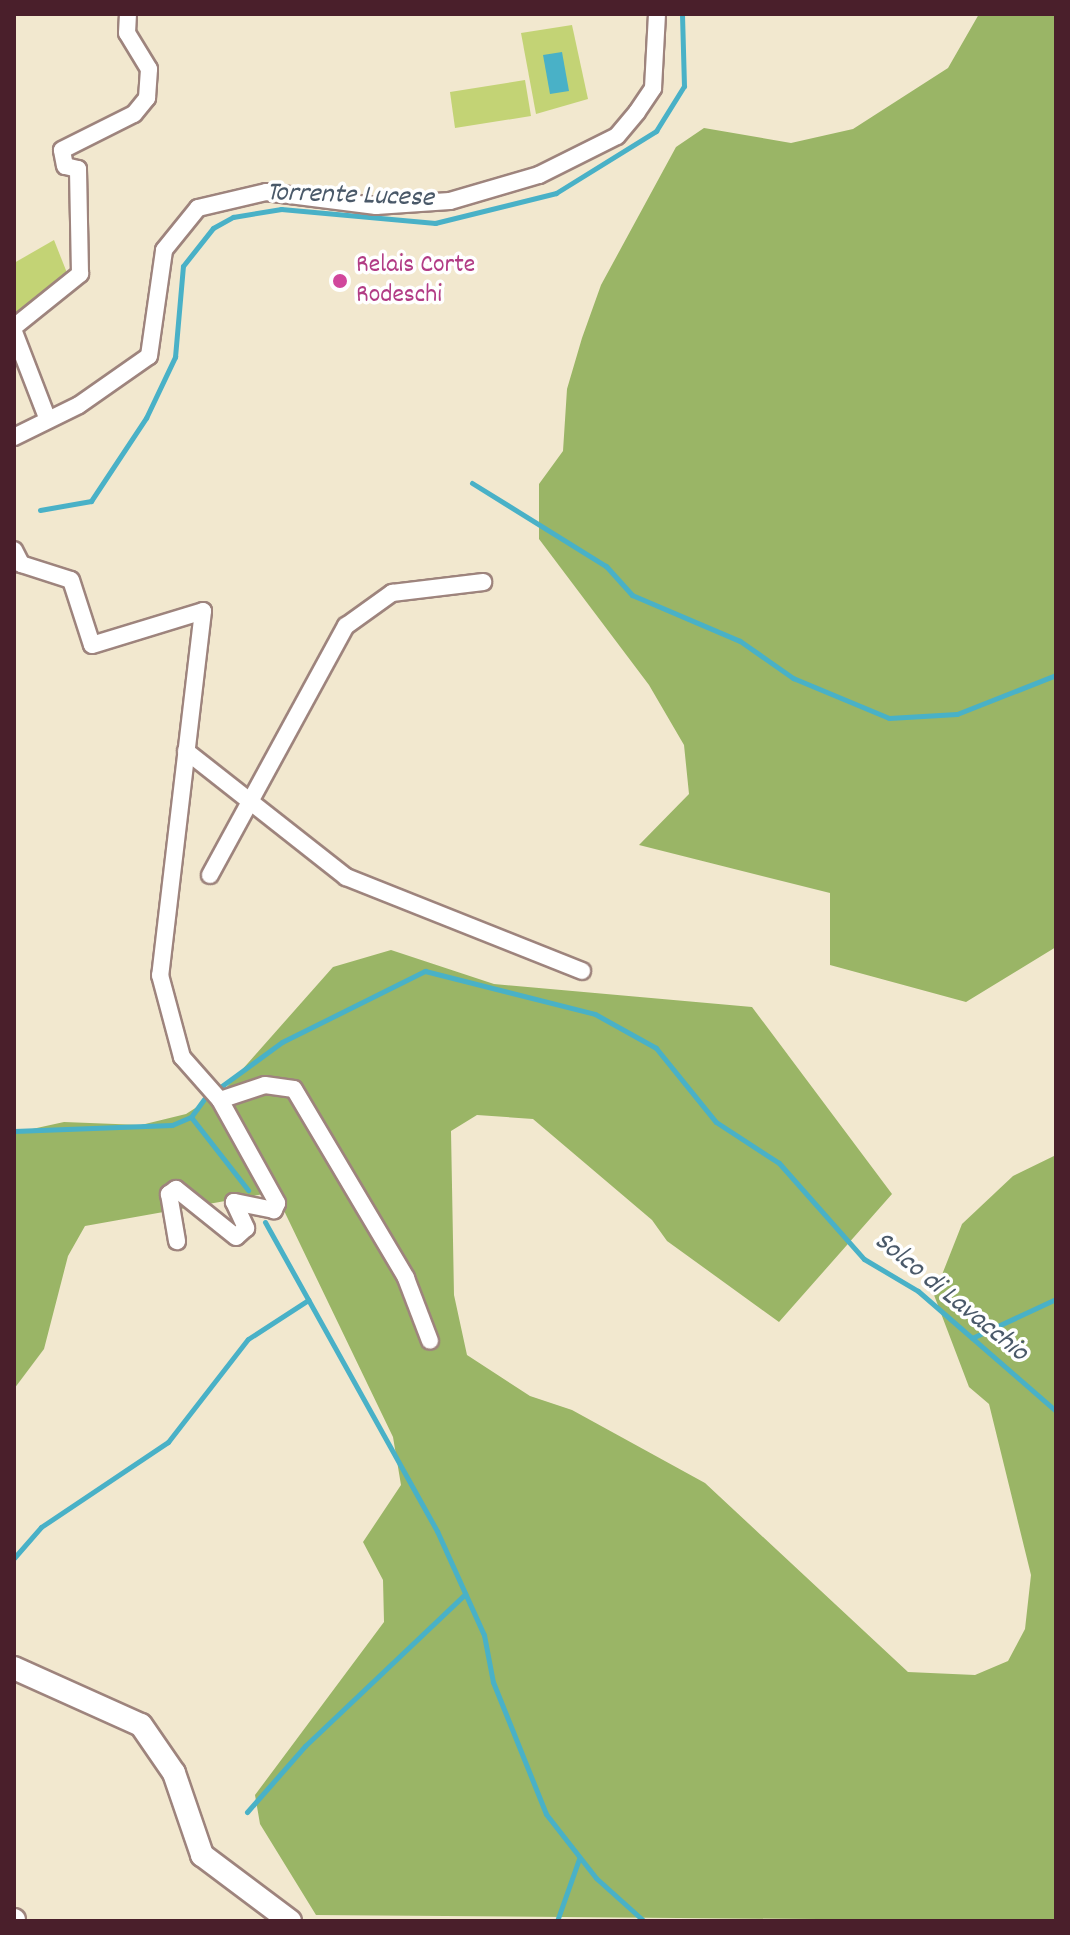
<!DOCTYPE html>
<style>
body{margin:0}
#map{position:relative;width:1070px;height:1935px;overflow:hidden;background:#f2e8cf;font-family:Dekko,sans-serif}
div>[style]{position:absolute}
.green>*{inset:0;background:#c3d375}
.forest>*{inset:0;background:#9ab566}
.water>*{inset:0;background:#49b1c7}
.stream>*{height:5px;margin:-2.5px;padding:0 2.5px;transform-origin:2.5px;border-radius:2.5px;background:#49b1c7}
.roads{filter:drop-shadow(2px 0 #9e847d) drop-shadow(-2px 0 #9e847d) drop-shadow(0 2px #9e847d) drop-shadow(0 -2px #9e847d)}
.minor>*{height:16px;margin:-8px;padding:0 8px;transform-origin:8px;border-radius:8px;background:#fff}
.secondary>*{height:22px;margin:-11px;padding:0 11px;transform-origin:11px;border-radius:11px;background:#fff}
.dots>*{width:22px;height:22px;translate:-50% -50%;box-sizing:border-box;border:4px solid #fff;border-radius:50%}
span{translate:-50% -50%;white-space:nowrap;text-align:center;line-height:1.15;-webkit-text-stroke:7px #fff;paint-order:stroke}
.hotel-label{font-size:26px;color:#b23c85}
.left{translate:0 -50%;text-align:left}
.water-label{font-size:28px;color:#4a5969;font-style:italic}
.frame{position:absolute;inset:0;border:16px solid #4a1f2b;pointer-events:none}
</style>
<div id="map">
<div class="green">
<div style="clip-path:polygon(572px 25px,588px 99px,536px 114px,521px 33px)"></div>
<div style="clip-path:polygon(525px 80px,531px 116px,455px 128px,450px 92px)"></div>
<div style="clip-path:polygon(54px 240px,71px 283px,14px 318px,14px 263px)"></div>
</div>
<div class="forest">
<div style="clip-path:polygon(979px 14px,1056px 14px,1056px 947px,966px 1002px,830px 965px,830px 893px,639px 845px,689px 794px,684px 745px,649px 685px,539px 539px,539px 484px,563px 451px,567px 389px,582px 338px,601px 285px,676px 147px,704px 128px,791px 143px,853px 129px,948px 68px)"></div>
<div style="clip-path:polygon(391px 950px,494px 984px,752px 1007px,892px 1194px,779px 1322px,667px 1241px,652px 1220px,533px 1119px,477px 1115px,451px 1131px,454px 1295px,467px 1355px,530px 1396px,572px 1410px,705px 1483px,908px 1672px,975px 1675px,1008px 1661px,1025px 1629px,1031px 1575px,989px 1404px,969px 1387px,934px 1295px,962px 1224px,1013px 1176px,1056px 1155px,1056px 1921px,316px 1915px,260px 1824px,255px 1795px,384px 1622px,383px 1580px,363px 1542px,401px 1485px,393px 1437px,275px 1192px,85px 1226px,68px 1256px,44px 1349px,14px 1389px,14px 1133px,64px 1122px,141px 1125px,186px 1114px,225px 1089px,333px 967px)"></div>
</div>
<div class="water">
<div style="clip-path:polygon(562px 52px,569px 91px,550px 94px,543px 55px)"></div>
</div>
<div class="stream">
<div style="left:472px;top:483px;width:158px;rotate:31.8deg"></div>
<div style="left:606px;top:566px;width:39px;rotate:48deg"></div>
<div style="left:632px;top:595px;width:117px;rotate:23.1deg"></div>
<div style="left:740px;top:641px;width:65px;rotate:34.9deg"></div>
<div style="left:793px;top:678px;width:104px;rotate:22.6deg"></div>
<div style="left:889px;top:718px;width:68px;rotate:-3.4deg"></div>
<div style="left:957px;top:714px;width:106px;rotate:-21.5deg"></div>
<div style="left:40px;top:510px;width:52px;rotate:-10deg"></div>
<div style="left:91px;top:501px;width:100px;rotate:-56.5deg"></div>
<div style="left:146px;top:418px;width:68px;rotate:-64.6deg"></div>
<div style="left:175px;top:357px;width:91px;rotate:-85deg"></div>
<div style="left:183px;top:266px;width:48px;rotate:-51.7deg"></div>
<div style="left:213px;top:228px;width:23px;rotate:-29deg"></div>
<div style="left:233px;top:217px;width:49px;rotate:-9.5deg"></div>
<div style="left:281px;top:209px;width:155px;rotate:5.2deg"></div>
<div style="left:435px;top:223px;width:125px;rotate:-13.9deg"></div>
<div style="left:556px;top:193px;width:118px;rotate:-31.8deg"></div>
<div style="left:656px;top:131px;width:53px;rotate:-58.1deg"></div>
<div style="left:684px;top:86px;width:72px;rotate:-91.6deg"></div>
<div style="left:219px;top:1088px;width:78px;rotate:-36.1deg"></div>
<div style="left:282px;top:1042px;width:160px;rotate:-26.4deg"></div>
<div style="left:425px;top:971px;width:175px;rotate:14.2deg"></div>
<div style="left:595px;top:1014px;width:70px;rotate:29.1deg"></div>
<div style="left:656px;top:1048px;width:95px;rotate:51deg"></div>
<div style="left:716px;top:1122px;width:75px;rotate:33.1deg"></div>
<div style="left:779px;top:1163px;width:128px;rotate:48.5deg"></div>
<div style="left:864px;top:1259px;width:63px;rotate:30.7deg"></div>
<div style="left:918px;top:1291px;width:183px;rotate:41deg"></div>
<div style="left:191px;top:1117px;width:93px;rotate:52deg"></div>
<div style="left:14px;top:1131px;width:158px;rotate:-2.2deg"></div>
<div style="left:172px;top:1125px;width:21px;rotate:-23deg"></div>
<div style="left:191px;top:1117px;width:22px;rotate:-54deg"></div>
<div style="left:265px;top:1222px;width:354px;rotate:60.9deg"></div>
<div style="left:437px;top:1531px;width:114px;rotate:65.7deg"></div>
<div style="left:484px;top:1635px;width:48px;rotate:79.2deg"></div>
<div style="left:493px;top:1682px;width:142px;rotate:68.1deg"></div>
<div style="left:546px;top:1814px;width:81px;rotate:52deg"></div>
<div style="left:596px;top:1878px;width:64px;rotate:41.9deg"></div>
<div style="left:972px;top:1338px;width:93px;rotate:-24.9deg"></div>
<div style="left:14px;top:1558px;width:41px;rotate:-48.9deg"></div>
<div style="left:41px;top:1527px;width:153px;rotate:-33.8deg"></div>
<div style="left:168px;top:1442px;width:130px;rotate:-52.2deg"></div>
<div style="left:248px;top:1339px;width:72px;rotate:-33deg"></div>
<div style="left:247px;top:1812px;width:88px;rotate:-48.7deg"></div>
<div style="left:305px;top:1746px;width:221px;rotate:-43.5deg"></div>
<div style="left:557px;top:1921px;width:66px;rotate:-70.5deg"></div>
</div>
<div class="roads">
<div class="minor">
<div style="left:14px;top:327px;width:85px;rotate:-38.8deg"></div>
<div style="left:80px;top:274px;width:105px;rotate:-91.1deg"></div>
<div style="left:78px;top:169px;width:13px;rotate:-167deg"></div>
<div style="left:65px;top:166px;width:16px;rotate:-101deg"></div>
<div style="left:62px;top:150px;width:80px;rotate:-26.6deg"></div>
<div style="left:134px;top:114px;width:21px;rotate:-51deg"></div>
<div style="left:147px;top:98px;width:29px;rotate:-86deg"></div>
<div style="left:149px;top:69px;width:42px;rotate:-121.4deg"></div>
<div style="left:127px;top:33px;width:19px;rotate:-87deg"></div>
<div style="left:14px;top:332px;width:94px;rotate:68.9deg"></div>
<div style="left:14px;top:437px;width:72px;rotate:-26.2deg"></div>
<div style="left:79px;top:405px;width:85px;rotate:-35deg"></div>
<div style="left:149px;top:356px;width:107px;rotate:-81.9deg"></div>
<div style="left:164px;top:250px;width:54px;rotate:-51deg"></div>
<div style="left:198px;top:208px;width:70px;rotate:-13.2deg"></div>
<div style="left:266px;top:192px;width:111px;rotate:7.3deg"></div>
<div style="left:376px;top:206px;width:74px;rotate:-3.9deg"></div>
<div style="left:450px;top:201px;width:93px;rotate:-16.3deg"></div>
<div style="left:539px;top:175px;width:87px;rotate:-26.6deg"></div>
<div style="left:617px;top:136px;width:31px;rotate:-50deg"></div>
<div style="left:637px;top:112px;width:29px;rotate:-56deg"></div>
<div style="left:653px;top:88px;width:74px;rotate:-86.9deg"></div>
<div style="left:14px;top:550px;width:16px;rotate:63deg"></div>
<div style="left:21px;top:564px;width:52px;rotate:17.7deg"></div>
<div style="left:71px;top:580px;width:68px;rotate:72.1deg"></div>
<div style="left:92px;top:645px;width:116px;rotate:-17deg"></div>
<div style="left:203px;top:611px;width:367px;rotate:96.7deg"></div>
<div style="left:160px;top:975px;width:85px;rotate:75deg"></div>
<div style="left:182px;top:1057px;width:57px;rotate:48.5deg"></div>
<div style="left:220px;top:1100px;width:118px;rotate:61deg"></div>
<div style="left:277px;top:1203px;width:8px;rotate:113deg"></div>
<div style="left:274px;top:1210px;width:41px;rotate:-168.7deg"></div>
<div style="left:234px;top:1202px;width:29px;rotate:65deg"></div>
<div style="left:246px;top:1228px;width:13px;rotate:138deg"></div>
<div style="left:236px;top:1237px;width:77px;rotate:-141.3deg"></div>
<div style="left:176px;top:1189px;width:9px;rotate:144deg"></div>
<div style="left:169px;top:1194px;width:48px;rotate:80.3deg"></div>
<div style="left:186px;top:751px;width:204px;rotate:38.2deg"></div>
<div style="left:346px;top:877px;width:254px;rotate:21.7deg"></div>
<div style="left:210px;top:875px;width:284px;rotate:-61.4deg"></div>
<div style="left:346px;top:626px;width:57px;rotate:-35.7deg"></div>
<div style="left:392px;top:593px;width:92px;rotate:-6.9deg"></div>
<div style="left:220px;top:1100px;width:47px;rotate:-18.4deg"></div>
<div style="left:265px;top:1085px;width:29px;rotate:8deg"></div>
<div style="left:294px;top:1089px;width:220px;rotate:59.3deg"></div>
<div style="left:406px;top:1278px;width:67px;rotate:69.1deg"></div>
</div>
<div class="secondary">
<div style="left:14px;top:1668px;width:139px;rotate:24.2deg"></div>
<div style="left:141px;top:1725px;width:58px;rotate:55.5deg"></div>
<div style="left:174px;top:1773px;width:87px;rotate:71.1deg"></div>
<div style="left:202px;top:1855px;width:110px;rotate:36.9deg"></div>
<div style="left:14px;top:1920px;width:1px;rotate:90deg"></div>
</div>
</div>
<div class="dots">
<div style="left:340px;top:281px;background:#d1479c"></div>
</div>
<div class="hotel-label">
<span class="left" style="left:356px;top:281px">Relais Corte<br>Rodeschi</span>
</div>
<div class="water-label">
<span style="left:350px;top:197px;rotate:2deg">Torrente Lucese</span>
<span style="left:950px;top:1298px;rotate:39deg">Solco di Lavacchio</span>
</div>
<div class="frame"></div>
</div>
